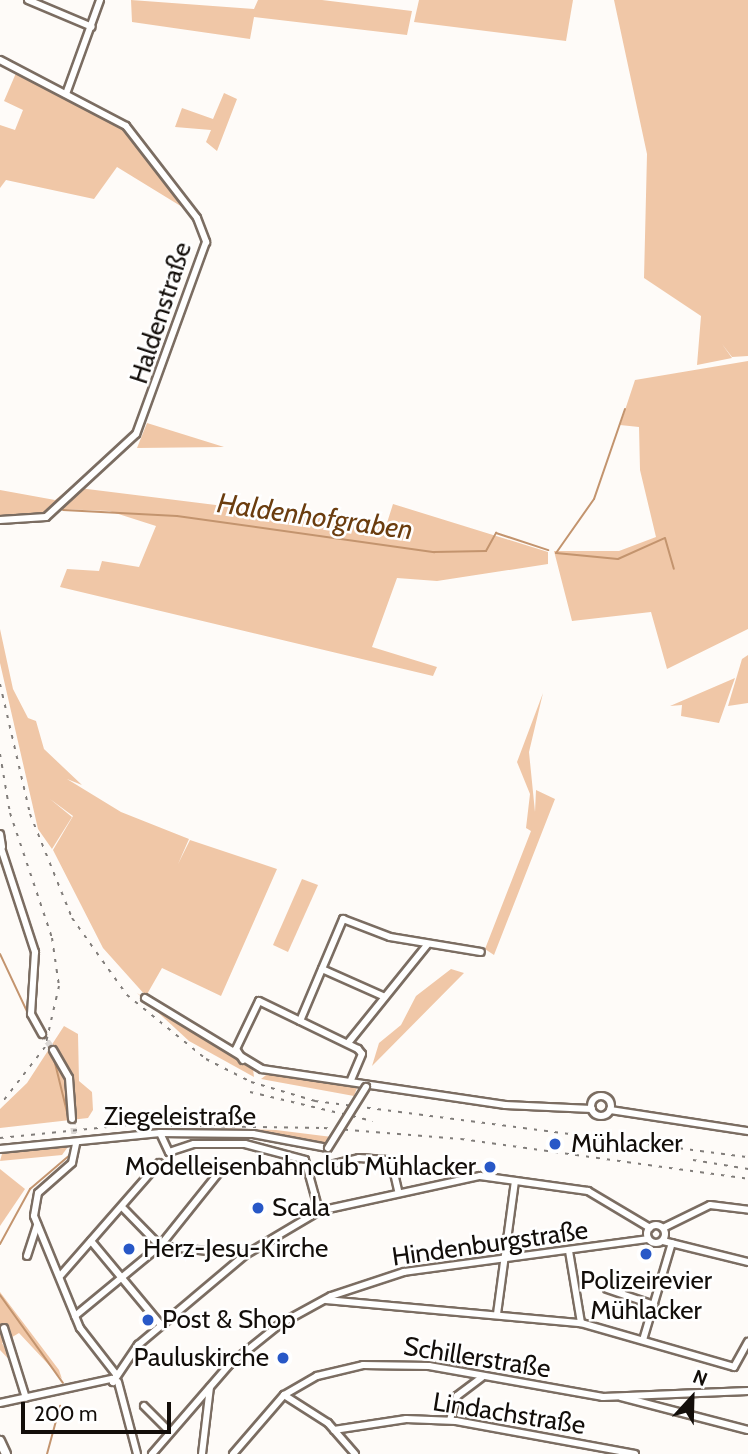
<!DOCTYPE html>
<meta charset="utf-8">
<style>
body{margin:0}
#map{position:relative;width:748px;height:1454px;overflow:hidden;background:#fefbf8;font-family:Cabin,sans-serif}
div>[style]{position:absolute}
.green>*{inset:0;background:#f0c7a7}
.stream>*{height:2px;margin:-1px;padding:0 1px;transform-origin:1px;border-radius:1px;background:#c3946e}
.minor-tunnel>*{height:6px;margin-top:-3px;transform-origin:0;background:repeating-linear-gradient(90deg,#dbd7d4 0 6px,transparent 0 9px)}
.roads{filter:drop-shadow(2px 0 #7b6d62) drop-shadow(-2px 0 #7b6d62) drop-shadow(0 2px #7b6d62) drop-shadow(0 -2px #7b6d62)}
.minor>*{height:6px;margin:-3px;padding:0 3px;transform-origin:3px;border-radius:3px;background:#fff}
.minor>.ring{margin:-3px;padding:0;box-sizing:content-box;background:none;border:6px solid #fff;border-radius:50%}
.major>*{height:8px;margin:-4px;padding:0 4px;transform-origin:4px;border-radius:4px;background:#fff}
.rail>*{height:2px;margin-top:-1px;transform-origin:0;background:repeating-linear-gradient(90deg,#817d7a 0 3.5px,transparent 0 10.5px)}
.bridges{filter:drop-shadow(2px 0 #7b6d62) drop-shadow(-2px 0 #7b6d62) drop-shadow(0 2px #7b6d62) drop-shadow(0 -2px #7b6d62)}
.minor-bridge>*{height:6px;margin:-3px;padding:0 3px;transform-origin:3px;border-radius:3px;background:#fff}
.dots>*{width:19px;height:19px;translate:-50% -50%;box-sizing:border-box;border:4px solid #fff;border-radius:50%}
span{translate:-50% -50%;white-space:nowrap;text-align:center;line-height:1.15;-webkit-text-stroke:5px #fff;paint-order:stroke}
.street-label{font-size:26px;color:#130e0a}
.poi-label{font-size:26px;color:#130e0a}
.left{translate:0 -50%;text-align:left}
.right{translate:-100% -50%;text-align:right}
.water-label{font-size:28px;color:#6b3d0f;font-style:italic}
.north{position:absolute;left:657px;top:1363px;width:70px;height:70px;-webkit-text-stroke:5px #fff;paint-order:stroke;rotate:22deg;font-size:19px;font-weight:700;line-height:28px;text-align:center;color:#130e0a}
.north::after{content:'';display:block;margin:auto;width:24px;height:32px;background:#130e0a;clip-path:polygon(50% 0,100% 100%,50% 72%,0 100%)}
.scale{position:absolute;left:21px;top:1402px;width:150px;height:32px;box-sizing:border-box;border:4px solid #130e0a;border-top:0;padding-left:9px;font-size:21px;line-height:24px;white-space:nowrap;color:#130e0a;-webkit-text-stroke:5px #fff;paint-order:stroke}
</style>
<div id="map">
<div class="green">
<div style="clip-path:polygon(131px 0,254px 9px,258px 0,322px 0,412px 11px,407px 35px,254px 17px,250px 39px,132px 22px)"></div>
<div style="clip-path:polygon(419px 0,573px 0,566px 41px,414px 22px)"></div>
<div style="clip-path:polygon(614px 0,748px 0,748px 356px,732px 357px,722px 344px,732px 358px,697px 365px,701px 316px,644px 278px,647px 154px)"></div>
<div style="clip-path:polygon(16px 73px,124px 127px,192px 213px,117px 167px,94px 199px,6px 180px,0 188px,0 125px,15px 130px,23px 110px,4px 101px)"></div>
<div style="clip-path:polygon(224px 93px,237px 99px,217px 151px,206px 142px,211px 130px,175px 127px,182px 108px,213px 119px)"></div>
<div style="clip-path:polygon(748px 361px,748px 629px,667px 669px,651px 612px,572px 621px,554px 551px,619px 551px,656px 537px,640px 470px,639px 427px,620px 425px,635px 380px)"></div>
<div style="clip-path:polygon(147px 423px,224px 447px,137px 448px)"></div>
<div style="clip-path:polygon(79px 481px,46px 515px,0 518px,0 490px,55px 500px)"></div>
<div style="clip-path:polygon(79px 488px,386px 526px,393px 504px,548px 552px,548px 564px,437px 581px,397px 578px,372px 647px,437px 667px,433px 676px,60px 587px,67px 569px,99px 571px,102px 561px,139px 567px,156px 526px,109px 511px,59px 509px)"></div>
<div style="clip-path:polygon(0 629px,13px 689px,28px 718px,36px 721px,44px 749px,82px 785px,67px 779px,121px 812px,189px 839px,178px 864px,190px 840px,277px 869px,221px 996px,162px 968px,146px 996px,103px 948px,53px 850px,73px 816px,50px 799px,72px 817px,52px 849px,38px 829px,0 663px)"></div>
<div style="clip-path:polygon(748px 655px,748px 703px,728px 706px,742px 659px)"></div>
<div style="clip-path:polygon(735px 678px,719px 723px,681px 716px,682px 705px,670px 706px)"></div>
<div style="clip-path:polygon(543px 693px,529px 752px,535px 812px,536px 790px,555px 799px,494px 955px,485px 949px,531px 831px,526px 828px,530px 794px,517px 762px)"></div>
<div style="clip-path:polygon(302px 879px,318px 885px,288px 952px,273px 945px)"></div>
<div style="clip-path:polygon(451px 969px,464px 973px,372px 1066px,379px 1043px,401px 1025px,416px 996px)"></div>
<div style="clip-path:polygon(137px 993px,253px 1069px,254px 1077px,189px 1041px)"></div>
<div style="clip-path:polygon(64px 1026px,78px 1034px,79px 1081px,92px 1092px,93px 1110px,88px 1118px,0 1128px,0 1109px,27px 1083px)"></div>
<div style="clip-path:polygon(270px 1072px,355px 1085px,357px 1088px,354px 1096px,261px 1079px)"></div>
<div style="clip-path:polygon(219px 1128px,276px 1130px,332px 1137px,321px 1145px)"></div>
<div style="clip-path:polygon(70px 1144px,62px 1155px,0 1161px,2px 1154px)"></div>
<div style="clip-path:polygon(0 1169px,25px 1189px,0 1226px)"></div>
<div style="clip-path:polygon(0 1292px,59px 1370px,62px 1379px,19px 1333px,2px 1343px,16px 1367px,0 1350px)"></div>
</div>
<div class="stream">
<div style="left:625px;top:409px;width:95px;rotate:109deg"></div>
<div style="left:594px;top:499px;width:66px;rotate:125.1deg"></div>
<div style="left:556px;top:553px;width:62px;rotate:5.5deg"></div>
<div style="left:618px;top:559px;width:51px;rotate:-24.1deg"></div>
<div style="left:665px;top:538px;width:32px;rotate:74deg"></div>
<div style="left:63px;top:510px;width:114px;rotate:3deg"></div>
<div style="left:177px;top:516px;width:260px;rotate:8deg"></div>
<div style="left:434px;top:552px;width:52px;rotate:-1.1deg"></div>
<div style="left:486px;top:551px;width:21px;rotate:-61deg"></div>
<div style="left:496px;top:533px;width:55px;rotate:18.1deg"></div>
<div style="left:0;top:954px;width:92px;rotate:64.8deg"></div>
<div style="left:54px;top:1059px;width:63px;rotate:76.2deg"></div>
<div style="left:0;top:1244px;width:63px;rotate:-61.4deg"></div>
<div style="left:30px;top:1189px;width:54px;rotate:-40.5deg"></div>
<div style="left:0;top:1295px;width:108px;rotate:54.4deg"></div>
<div style="left:47px;top:1454px;width:50px;rotate:-74.8deg"></div>
</div>
<div class="minor-tunnel">
<div style="left:42px;top:1034px;width:19px;rotate:55deg"></div>
<div style="left:72px;top:1119px;width:25px;rotate:81deg"></div>
</div>
<div class="roads">
<div class="minor">
<div style="left:28px;top:0;width:69px;rotate:22.9deg"></div>
<div style="left:0;top:60px;width:142px;rotate:27.6deg"></div>
<div style="left:126px;top:126px;width:116px;rotate:52.3deg"></div>
<div style="left:197px;top:218px;width:26px;rotate:69deg"></div>
<div style="left:206px;top:242px;width:204px;rotate:110deg"></div>
<div style="left:136px;top:434px;width:122px;rotate:137.3deg"></div>
<div style="left:46px;top:517px;width:46px;rotate:176.3deg"></div>
<div style="left:66px;top:94px;width:100px;rotate:-70.1deg"></div>
<div style="left:0;top:834px;width:13px;rotate:81deg"></div>
<div style="left:0;top:845px;width:113px;rotate:71.9deg"></div>
<div style="left:35px;top:952px;width:62px;rotate:93.7deg"></div>
<div style="left:31px;top:1014px;width:23px;rotate:61deg"></div>
<div style="left:322px;top:969px;width:67px;rotate:23.9deg"></div>
<div style="left:145px;top:998px;width:137px;rotate:31.3deg"></div>
<div style="left:262px;top:1069px;width:246px;rotate:8.4deg"></div>
<div style="left:505px;top:1105px;width:87px;rotate:2.6deg"></div>
<div style="left:300px;top:1021px;width:111px;rotate:-67.1deg"></div>
<div style="left:343px;top:919px;width:50px;rotate:21deg"></div>
<div style="left:390px;top:937px;width:92px;rotate:9.4deg"></div>
<div style="left:348px;top:1043px;width:127px;rotate:-51.1deg"></div>
<div style="left:53px;top:1050px;width:32px;rotate:60deg"></div>
<div style="left:69px;top:1078px;width:41px;rotate:85.8deg"></div>
<div style="left:243px;top:1060px;width:13px;rotate:-122deg"></div>
<div style="left:236px;top:1049px;width:53px;rotate:-64.4deg"></div>
<div style="left:259px;top:1001px;width:110px;rotate:25.9deg"></div>
<div style="left:358px;top:1049px;width:6px;rotate:51deg"></div>
<div style="left:362px;top:1054px;width:28px;rotate:113deg"></div>
<div class="ring" style="left:591px;top:1096px;width:14px;height:14px"></div>
<div style="left:610px;top:1110px;width:140px;rotate:8.7deg"></div>
<div style="left:160px;top:1133px;width:21px;rotate:65deg"></div>
<div style="left:169px;top:1152px;width:26px;rotate:-18deg"></div>
<div style="left:194px;top:1144px;width:51px"></div>
<div style="left:245px;top:1144px;width:62px;rotate:14.9deg"></div>
<div style="left:305px;top:1160px;width:53px;rotate:74.6deg"></div>
<div style="left:76px;top:1144px;width:19px;rotate:102deg"></div>
<div style="left:72px;top:1163px;width:45px;rotate:138.6deg"></div>
<div style="left:38px;top:1193px;width:23px;rotate:100deg"></div>
<div style="left:34px;top:1216px;width:121px;rotate:67.7deg"></div>
<div style="left:80px;top:1328px;width:57px;rotate:52.1deg"></div>
<div style="left:0;top:1149px;width:161px;rotate:-5.7deg"></div>
<div style="left:160px;top:1133px;width:93px;rotate:0.6deg"></div>
<div style="left:253px;top:1134px;width:76px;rotate:10.6deg"></div>
<div style="left:310px;top:1170px;width:50px;rotate:-13.8deg"></div>
<div style="left:359px;top:1158px;width:32px;rotate:4deg"></div>
<div style="left:391px;top:1160px;width:32px;rotate:77deg"></div>
<div style="left:122px;top:1207px;width:54px;rotate:45.7deg"></div>
<div style="left:160px;top:1246px;width:85px;rotate:6deg"></div>
<div class="ring" style="left:647px;top:1225px;width:12px;height:12px"></div>
<div style="left:663px;top:1228px;width:52px;rotate:-26.1deg"></div>
<div style="left:710px;top:1205px;width:38px;rotate:7deg"></div>
<div style="left:91px;top:1241px;width:109px;rotate:50.2deg"></div>
<div style="left:663px;top:1241px;width:88px;rotate:13.9deg"></div>
<div style="left:569px;top:1251px;width:73px;rotate:80.5deg"></div>
<div style="left:581px;top:1323px;width:159px;rotate:16deg"></div>
<div style="left:734px;top:1367px;width:29px;rotate:-61deg"></div>
<div style="left:27px;top:1256px;width:33px;rotate:-72deg"></div>
<div style="left:61px;top:1275px;width:149px;rotate:-48.8deg"></div>
<div style="left:607px;top:1289px;width:50px;rotate:18.8deg"></div>
<div style="left:326px;top:1300px;width:256px;rotate:5.2deg"></div>
<div style="left:497px;top:1314px;width:134px;rotate:-82.3deg"></div>
<div style="left:75px;top:1316px;width:110px;rotate:-39.5deg"></div>
<div style="left:160px;top:1246px;width:96px;rotate:-51.3deg"></div>
<div style="left:4px;top:1328px;width:73px;rotate:72.6deg"></div>
<div style="left:643px;top:1340px;width:101px;rotate:-73.4deg"></div>
<div style="left:117px;top:1374px;width:9px;rotate:117deg"></div>
<div style="left:113px;top:1382px;width:45px;rotate:-56deg"></div>
<div style="left:138px;top:1345px;width:140px;rotate:-40.1deg"></div>
<div style="left:245px;top:1255px;width:86px;rotate:-30.7deg"></div>
<div style="left:319px;top:1211px;width:165px;rotate:-12.3deg"></div>
<div style="left:480px;top:1176px;width:109px;rotate:7.9deg"></div>
<div style="left:588px;top:1191px;width:72px;rotate:30.8deg"></div>
<div style="left:118px;top:1382px;width:74px;rotate:75.2deg"></div>
<div style="left:284px;top:1395px;width:52px;rotate:32.5deg"></div>
<div style="left:328px;top:1423px;width:41px;rotate:48.9deg"></div>
<div style="left:621px;top:1397px;width:131px;rotate:14.6deg"></div>
<div style="left:0;top:1403px;width:114px;rotate:-12.2deg"></div>
<div style="left:144px;top:1406px;width:35px;rotate:45deg"></div>
<div style="left:450px;top:1420px;width:25px;rotate:-74deg"></div>
<div style="left:457px;top:1396px;width:31px;rotate:-37deg"></div>
<div style="left:334px;top:1430px;width:73px;rotate:-8.7deg"></div>
<div style="left:406px;top:1419px;width:50px;rotate:2.3deg"></div>
<div style="left:456px;top:1421px;width:182px;rotate:10.4deg"></div>
<div style="left:152px;top:1454px;width:118px;rotate:-49.1deg"></div>
<div style="left:229px;top:1365px;width:65px;rotate:-38.8deg"></div>
<div style="left:280px;top:1324px;width:58px;rotate:-28.8deg"></div>
<div style="left:331px;top:1296px;width:77px;rotate:-18.2deg"></div>
<div style="left:404px;top:1272px;width:246px;rotate:-7.7deg"></div>
<div style="left:202px;top:1454px;width:67px;rotate:-83.2deg"></div>
<div style="left:233px;top:1454px;width:78px;rotate:-49.2deg"></div>
<div style="left:284px;top:1395px;width:38px;rotate:-30deg"></div>
<div style="left:317px;top:1376px;width:47px;rotate:-13.4deg"></div>
<div style="left:363px;top:1365px;width:66px;rotate:0.9deg"></div>
<div style="left:429px;top:1366px;width:177px;rotate:10.1deg"></div>
<div style="left:603px;top:1397px;width:145px;rotate:-2.4deg"></div>
</div>
<div class="major">
<div style="left:0;top:1441px;width:14px;rotate:65deg"></div>
</div>
</div>
<div class="rail">
<div style="left:0;top:684px;width:133px;rotate:77deg"></div>
<div style="left:30px;top:814px;width:112px;rotate:68deg"></div>
<div style="left:72px;top:918px;width:95px;rotate:54.5deg"></div>
<div style="left:127px;top:995px;width:102px;rotate:39deg"></div>
<div style="left:206px;top:1059px;width:51px;rotate:27.1deg"></div>
<div style="left:251px;top:1082px;width:67px;rotate:16.5deg"></div>
<div style="left:315px;top:1101px;width:437px;rotate:7.4deg"></div>
<div style="left:0;top:754px;width:60px;rotate:80.4deg"></div>
<div style="left:10px;top:813px;width:132px;rotate:71.4deg"></div>
<div style="left:52px;top:938px;width:49px;rotate:81.7deg"></div>
<div style="left:59px;top:986px;width:63px;rotate:102.9deg"></div>
<div style="left:45px;top:1047px;width:73px;rotate:127.8deg"></div>
<div style="left:250px;top:1092px;width:126px;rotate:13.3deg"></div>
<div style="left:0;top:1138px;width:128px;rotate:-5.8deg"></div>
<div style="left:127px;top:1125px;width:197px;rotate:0.9deg"></div>
<div style="left:324px;top:1128px;width:137px;rotate:4.6deg"></div>
<div style="left:461px;top:1139px;width:290px;rotate:7.9deg"></div>
<div style="left:693px;top:1160px;width:56px;rotate:9.3deg"></div>
</div>
<div class="bridges">
<div class="minor-bridge">
<div style="left:328px;top:1148px;width:72px;rotate:-58.1deg"></div>
</div>
</div>
<div class="dots">
<div style="left:555px;top:1144px;background:#2858c7"></div>
<div style="left:490px;top:1167px;background:#2858c7"></div>
<div style="left:258px;top:1208px;background:#2858c7"></div>
<div style="left:129px;top:1249px;background:#2858c7"></div>
<div style="left:646px;top:1254px;background:#2858c7"></div>
<div style="left:148px;top:1320px;background:#2858c7"></div>
<div style="left:283px;top:1358px;background:#2858c7"></div>
</div>
<div class="street-label">
<span style="left:161px;top:313px;rotate:-72deg">Haldenstraße</span>
<span style="left:180px;top:1117px">Ziegeleistraße</span>
<span style="left:490px;top:1244px;rotate:-8deg">Hindenburgstraße</span>
<span style="left:477px;top:1358px;rotate:9deg">Schillerstraße</span>
<span style="left:509px;top:1414px;rotate:9deg">Lindachstraße</span>
</div>
<div class="poi-label">
<span class="left" style="left:571px;top:1144px">Mühlacker</span>
<span class="right" style="left:476px;top:1167px">Modelleisenbahnclub Mühlacker</span>
<span class="left" style="left:272px;top:1208px">Scala</span>
<span class="left" style="left:143px;top:1249px">Herz-Jesu-Kirche</span>
<span style="left:646px;top:1296px">Polizeirevier<br>Mühlacker</span>
<span class="left" style="left:162px;top:1320px">Post &amp; Shop</span>
<span class="right" style="left:269px;top:1358px">Pauluskirche</span>
</div>
<div class="water-label">
<span style="left:315px;top:516px;rotate:8deg">Haldenhofgraben</span>
</div>
<div class="north">N</div>
<div class="scale">200 m</div>
</div>
